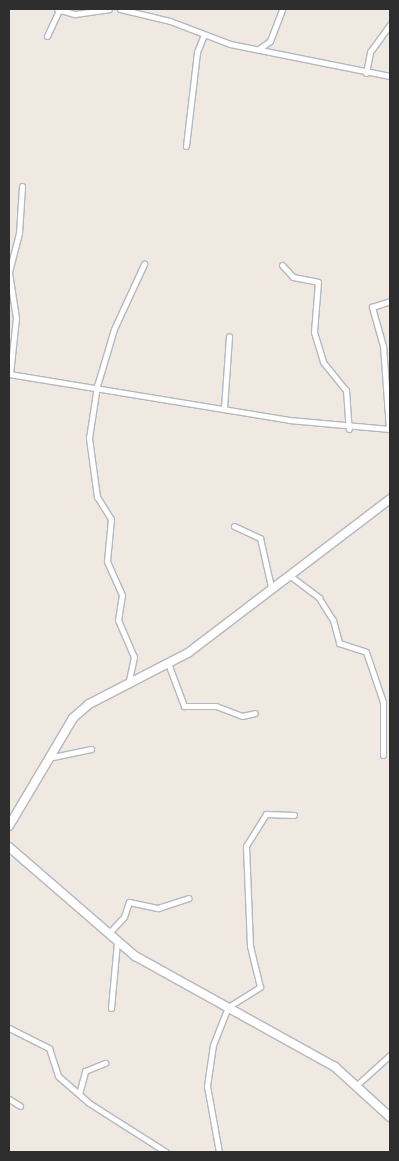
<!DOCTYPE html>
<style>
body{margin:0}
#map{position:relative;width:399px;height:1161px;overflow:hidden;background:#efe9e1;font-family:"Fira Sans",sans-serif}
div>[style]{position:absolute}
.roads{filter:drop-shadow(1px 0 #b4b7c1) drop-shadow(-1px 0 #b4b7c1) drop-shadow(0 1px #b4b7c1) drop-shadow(0 -1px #b4b7c1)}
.street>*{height:5px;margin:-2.5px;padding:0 2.5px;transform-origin:2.5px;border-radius:2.5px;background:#fff}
.secondary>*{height:8px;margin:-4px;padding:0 4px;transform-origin:4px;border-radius:4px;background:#fff}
span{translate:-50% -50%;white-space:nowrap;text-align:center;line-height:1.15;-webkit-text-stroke:5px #fff;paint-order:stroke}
.frame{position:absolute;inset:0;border:10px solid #2e2e2e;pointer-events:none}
</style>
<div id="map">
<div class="roads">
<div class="street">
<div style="left:57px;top:9px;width:19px;rotate:16deg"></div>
<div style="left:75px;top:14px;width:34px;rotate:-8deg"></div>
<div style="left:120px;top:9px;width:51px;rotate:13.5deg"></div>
<div style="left:170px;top:21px;width:64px;rotate:21deg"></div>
<div style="left:230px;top:44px;width:163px;rotate:11.3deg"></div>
<div style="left:47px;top:36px;width:29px;rotate:-65deg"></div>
<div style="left:260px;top:48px;width:12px;rotate:-35deg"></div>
<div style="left:270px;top:41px;width:34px;rotate:-69deg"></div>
<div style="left:366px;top:73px;width:21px;rotate:-79deg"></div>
<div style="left:370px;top:52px;width:34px;rotate:-54deg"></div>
<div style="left:186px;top:146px;width:95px;rotate:-83.3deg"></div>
<div style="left:197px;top:52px;width:18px;rotate:-68deg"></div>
<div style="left:282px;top:265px;width:16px;rotate:47deg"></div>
<div style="left:293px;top:277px;width:25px;rotate:11deg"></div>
<div style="left:318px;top:282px;width:50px;rotate:94.6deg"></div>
<div style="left:314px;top:332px;width:31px;rotate:73deg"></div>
<div style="left:323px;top:362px;width:36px;rotate:51deg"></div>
<div style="left:346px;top:390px;width:39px;rotate:86deg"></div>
<div style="left:9px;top:374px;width:284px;rotate:9.3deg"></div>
<div style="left:289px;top:420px;width:101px;rotate:5.1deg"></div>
<div style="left:10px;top:374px;width:56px;rotate:-83.9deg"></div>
<div style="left:16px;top:318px;width:47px;rotate:-98.7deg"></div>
<div style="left:9px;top:272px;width:40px;rotate:-75.6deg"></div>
<div style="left:19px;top:233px;width:47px;rotate:-86.3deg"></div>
<div style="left:224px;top:408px;width:72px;rotate:-86deg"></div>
<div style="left:389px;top:429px;width:83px;rotate:-94.1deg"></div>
<div style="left:383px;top:346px;width:41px;rotate:-105.8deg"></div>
<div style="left:372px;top:307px;width:19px;rotate:-18deg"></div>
<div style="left:234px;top:526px;width:29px;rotate:25deg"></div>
<div style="left:260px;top:538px;width:50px;rotate:77.3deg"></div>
<div style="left:289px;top:575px;width:38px;rotate:37deg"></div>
<div style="left:319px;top:598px;width:26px;rotate:58deg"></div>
<div style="left:333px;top:620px;width:24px;rotate:75deg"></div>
<div style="left:339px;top:643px;width:28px;rotate:18deg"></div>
<div style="left:366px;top:652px;width:53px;rotate:71.2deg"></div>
<div style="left:383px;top:702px;width:53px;rotate:90deg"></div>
<div style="left:169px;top:666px;width:43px;rotate:69.4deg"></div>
<div style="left:184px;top:706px;width:32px"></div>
<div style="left:216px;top:706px;width:28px;rotate:21deg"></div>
<div style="left:242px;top:716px;width:13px;rotate:-13deg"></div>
<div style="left:128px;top:685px;width:29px;rotate:-78deg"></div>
<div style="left:134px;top:657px;width:40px;rotate:-113.4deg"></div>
<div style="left:118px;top:620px;width:25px;rotate:-81deg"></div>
<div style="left:122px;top:595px;width:37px;rotate:-114deg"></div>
<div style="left:107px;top:561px;width:42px;rotate:-84.6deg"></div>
<div style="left:111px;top:519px;width:26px;rotate:-122deg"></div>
<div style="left:97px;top:497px;width:60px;rotate:-97.7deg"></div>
<div style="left:89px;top:438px;width:53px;rotate:-81.3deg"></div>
<div style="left:97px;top:386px;width:59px;rotate:-73.4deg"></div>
<div style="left:114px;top:329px;width:72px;rotate:-65.2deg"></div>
<div style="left:48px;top:758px;width:44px;rotate:-11.8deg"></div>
<div style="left:108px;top:934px;width:23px;rotate:-47deg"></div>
<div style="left:124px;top:917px;width:16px;rotate:-72deg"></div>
<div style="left:129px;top:902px;width:30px;rotate:12deg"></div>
<div style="left:158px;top:908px;width:32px;rotate:-18deg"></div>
<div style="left:111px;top:1008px;width:66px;rotate:-84.8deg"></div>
<div style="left:9px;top:1028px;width:45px;rotate:26.6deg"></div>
<div style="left:49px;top:1048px;width:29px;rotate:72deg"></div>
<div style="left:58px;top:1076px;width:41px;rotate:41.1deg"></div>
<div style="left:89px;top:1103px;width:91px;rotate:32.5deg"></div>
<div style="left:359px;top:1083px;width:42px;rotate:-42.1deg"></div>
<div style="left:79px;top:1094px;width:24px;rotate:-75deg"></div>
<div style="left:85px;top:1071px;width:22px;rotate:-22deg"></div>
<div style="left:9px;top:1099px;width:13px;rotate:32deg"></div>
<div style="left:219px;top:1152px;width:67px;rotate:-100.3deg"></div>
<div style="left:207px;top:1086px;width:41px;rotate:-81.7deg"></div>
<div style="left:213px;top:1045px;width:41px;rotate:-68.5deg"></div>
<div style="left:228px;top:1007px;width:38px;rotate:-32deg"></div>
<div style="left:260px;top:987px;width:42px;rotate:-103.7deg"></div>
<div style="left:250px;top:946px;width:100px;rotate:-92.3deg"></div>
<div style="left:246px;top:846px;width:38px;rotate:-58deg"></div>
<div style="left:266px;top:814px;width:28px;rotate:2deg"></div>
</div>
<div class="secondary">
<div style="left:9px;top:826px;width:126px;rotate:-59.3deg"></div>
<div style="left:73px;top:718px;width:21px;rotate:-41deg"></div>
<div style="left:89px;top:704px;width:111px;rotate:-27.3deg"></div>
<div style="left:188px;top:653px;width:254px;rotate:-37.3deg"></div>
<div style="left:9px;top:847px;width:167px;rotate:40.9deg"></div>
<div style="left:135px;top:956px;width:229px;rotate:29deg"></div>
<div style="left:335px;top:1067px;width:74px;rotate:42.3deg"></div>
</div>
</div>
<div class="frame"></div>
</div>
